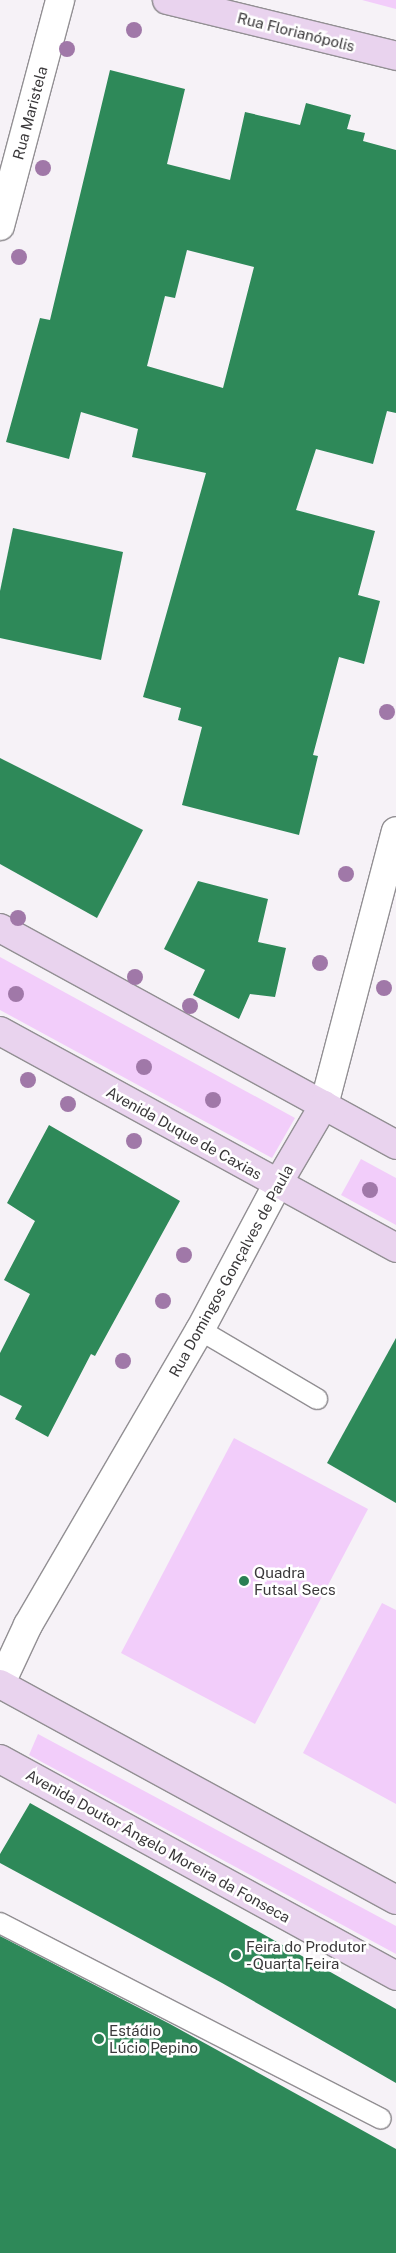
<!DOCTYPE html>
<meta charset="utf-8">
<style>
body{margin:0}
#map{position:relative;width:396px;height:2253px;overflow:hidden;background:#f6f2f7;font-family:"Public Sans",sans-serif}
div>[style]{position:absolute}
.green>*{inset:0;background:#f2cdfa}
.building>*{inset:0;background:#2e8959}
.roads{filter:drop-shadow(1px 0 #928f93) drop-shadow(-1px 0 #928f93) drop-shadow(0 1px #928f93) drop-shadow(0 -1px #928f93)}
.lane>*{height:20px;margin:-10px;padding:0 10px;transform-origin:10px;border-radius:10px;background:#fff}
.street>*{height:28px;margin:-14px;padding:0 14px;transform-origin:14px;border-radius:14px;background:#fff}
.secondary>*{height:28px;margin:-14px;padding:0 14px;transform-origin:14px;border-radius:14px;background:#e9d3ee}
.trees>*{width:16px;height:16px;margin:-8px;border-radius:50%;background:#a078a8}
.dots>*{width:14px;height:14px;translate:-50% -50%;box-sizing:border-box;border:2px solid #fff;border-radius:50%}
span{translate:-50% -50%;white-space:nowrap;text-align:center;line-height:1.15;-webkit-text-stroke:5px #fff;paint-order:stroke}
.street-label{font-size:15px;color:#3a383a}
.poi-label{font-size:15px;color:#3a383a}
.left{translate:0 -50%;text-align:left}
</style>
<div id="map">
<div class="green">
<div style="clip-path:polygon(362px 0,396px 0,396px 9px)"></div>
<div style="clip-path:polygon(0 957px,295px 1118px,272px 1158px,0 1010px)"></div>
<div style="clip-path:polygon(361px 1159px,396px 1178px,396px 1225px,341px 1195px)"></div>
<div style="clip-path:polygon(234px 1438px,368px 1509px,255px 1724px,121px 1653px)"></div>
<div style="clip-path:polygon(382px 1603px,396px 1610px,396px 1804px,303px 1753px)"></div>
<div style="clip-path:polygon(38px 1734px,396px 1926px,396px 1954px,29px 1755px)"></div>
</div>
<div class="building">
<div style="clip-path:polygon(evenodd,110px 70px,185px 89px,167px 164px,230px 180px,245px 112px,300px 125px,306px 103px,351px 115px,347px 129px,365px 133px,363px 141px,396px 150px,396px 413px,387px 411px,373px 464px,316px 449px,296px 510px,375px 531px,358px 595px,380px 601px,364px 664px,339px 657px,313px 755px,318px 756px,299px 835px,182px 805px,202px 727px,178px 720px,181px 708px,143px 697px,206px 473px,132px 457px,138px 429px,81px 412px,69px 459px,6px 442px,40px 318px,50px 320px,110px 70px,187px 250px,254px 267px,223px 388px,147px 366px,165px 296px,175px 298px,187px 250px)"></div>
<div style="clip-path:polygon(13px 528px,123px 552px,101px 660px,0 638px,0 591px)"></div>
<div style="clip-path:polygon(0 758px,143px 830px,97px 918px,0 864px)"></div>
<div style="clip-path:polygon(198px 881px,268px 899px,258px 942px,286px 948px,275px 997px,250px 994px,239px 1019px,193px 995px,205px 970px,164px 949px)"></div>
<div style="clip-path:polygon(49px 1125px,180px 1201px,95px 1356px,91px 1354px,48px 1437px,15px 1419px,22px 1406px,0 1395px,0 1353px,30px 1294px,4px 1280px,35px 1221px,7px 1203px)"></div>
<div style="clip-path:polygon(396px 1338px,396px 1503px,327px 1463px)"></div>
<div style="clip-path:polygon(30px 1803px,396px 2009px,396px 2083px,222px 1983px,0 1863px,0 1854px)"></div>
<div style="clip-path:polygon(0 1936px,170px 2024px,396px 2149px,396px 2253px,0 2253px)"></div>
</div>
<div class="roads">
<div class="lane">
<div style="left:200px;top:1330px;width:136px;rotate:30.5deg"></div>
<div style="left:0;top:1923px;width:428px;rotate:27.2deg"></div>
</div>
<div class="street">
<div style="left:0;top:226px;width:234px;rotate:-75.1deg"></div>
<div style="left:324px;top:1105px;width:283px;rotate:-75.3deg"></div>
<div style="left:0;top:1685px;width:66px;rotate:-65deg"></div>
<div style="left:28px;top:1625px;width:341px;rotate:-59.8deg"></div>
<div style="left:200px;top:1330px;width:164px;rotate:-62deg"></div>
</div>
<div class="secondary">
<div style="left:167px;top:0;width:236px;rotate:13.7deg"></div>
<div style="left:0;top:928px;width:452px;rotate:28.7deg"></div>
<div style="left:0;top:1031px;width:452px;rotate:28.7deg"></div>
<div style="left:277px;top:1185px;width:93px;rotate:-59.6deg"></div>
<div style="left:0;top:1684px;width:451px;rotate:28.6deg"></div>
<div style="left:0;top:1759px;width:452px;rotate:28.7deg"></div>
</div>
</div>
<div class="trees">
<div style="left:134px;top:30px"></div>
<div style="left:67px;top:49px"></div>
<div style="left:43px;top:168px"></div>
<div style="left:19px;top:257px"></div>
<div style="left:387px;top:712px"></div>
<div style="left:346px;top:874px"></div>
<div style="left:18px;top:918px"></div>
<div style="left:320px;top:963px"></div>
<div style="left:135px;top:977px"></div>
<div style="left:384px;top:988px"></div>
<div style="left:16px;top:994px"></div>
<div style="left:190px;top:1006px"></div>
<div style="left:144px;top:1067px"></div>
<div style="left:28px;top:1080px"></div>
<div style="left:213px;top:1100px"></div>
<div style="left:68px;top:1104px"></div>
<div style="left:134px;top:1141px"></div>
<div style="left:370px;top:1190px"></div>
<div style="left:184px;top:1255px"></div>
<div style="left:163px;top:1301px"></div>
<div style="left:123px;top:1361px"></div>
</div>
<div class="dots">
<div style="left:244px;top:1581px;background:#2a7f53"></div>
<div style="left:236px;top:1955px;background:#2a7f53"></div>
<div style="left:99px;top:2039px;background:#2a7f53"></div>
</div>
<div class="street-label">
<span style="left:296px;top:32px;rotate:14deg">Rua Florianópolis</span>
<span style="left:30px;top:113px;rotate:-75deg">Rua Maristela</span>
<span style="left:184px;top:1133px;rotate:29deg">Avenida Duque de Caxias</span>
<span style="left:231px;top:1271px;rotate:-61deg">Rua Domingos Gonçalves de Paula</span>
<span style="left:158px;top:1846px;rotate:29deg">Avenida Doutor Ângelo Moreira da Fonseca</span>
</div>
<div class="poi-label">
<span class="left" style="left:254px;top:1581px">Quadra<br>Futsal Secs</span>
<span class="left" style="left:246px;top:1955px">Feira do Produtor<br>- Quarta Feira</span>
<span class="left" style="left:109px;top:2039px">Estádio<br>Lúcio Pepino</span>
</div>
</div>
